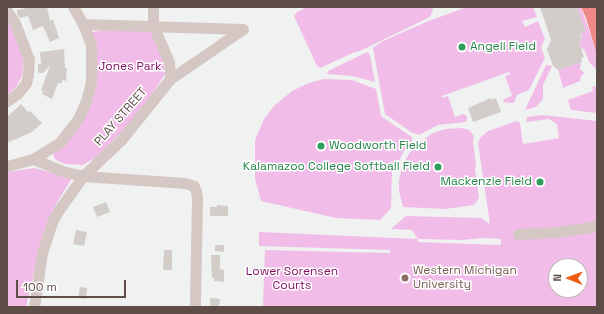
<!DOCTYPE html>
<style>
body{margin:0}
#map{position:relative;width:604px;height:314px;overflow:hidden;background:#f0f2f2;font-family:"Space Grotesk",sans-serif}
div>[style]{position:absolute}
.green>*{inset:0;background:#f1bde8}
.water>*{inset:0;background:#f08889}
.building>*{inset:0;background:#d3cdca}
.minor>*{height:11px;margin:-5.5px;padding:0 5.5px;transform-origin:5.5px;border-radius:5.5px;background:#d5c7c3}
.dots>*{width:11px;height:11px;translate:-50% -50%;box-sizing:border-box;border:2px solid #fff;border-radius:50%}
span{translate:-50% -50%;white-space:nowrap;text-align:center;line-height:1.15;-webkit-text-stroke:3px #fff;paint-order:stroke}
.leisure-label{font-size:12px;color:#27864d}
.left{translate:0 -50%;text-align:left}
.right{translate:-100% -50%;text-align:right}
.park-label{font-size:12px;color:#841364}
.street-label{font-size:12px;color:#5e4d47}
.education-label{font-size:12px;color:#785e54}
.frame{position:absolute;inset:0;border:8px solid #5e4d47;pointer-events:none}
.north{position:absolute;left:548px;top:258px;width:40px;height:40px;box-sizing:border-box;background:#fff;border:1px solid #bfb8b5;border-radius:50%;rotate:271deg;font-size:11px;font-weight:700;line-height:16px;text-align:center;color:#5e4d47}
.north::after{content:'';display:block;margin:auto;width:14px;height:18px;background:#ec5d11;clip-path:polygon(50% 0,100% 100%,50% 72%,0 100%)}
.scale{position:absolute;left:16px;top:280px;width:110px;height:18px;box-sizing:border-box;border:2px solid #5e4d47;border-top:0;padding-left:5px;font-size:12px;line-height:14px;white-space:nowrap;color:#5e4d47;-webkit-text-stroke:3px #fff;paint-order:stroke}
</style>
<div id="map">
<div class="green">
<div style="clip-path:polygon(307px 7px,432px 7px,433px 10px,430px 17px,360px 51px,355px 52px,320px 68px,317px 66px,294px 16px,297px 12px)"></div>
<div style="clip-path:polygon(467px 7px,533px 7px,537px 17px,522px 21px,525px 27px,538px 21px,545px 39px,541px 47px,545px 58px,529px 90px,517px 95px,514px 103px,503px 102px,504px 99px,512px 96px,505px 76px,510px 74px,509px 72px,442px 96px,443px 98px,448px 96px,455px 117px,463px 114px,467px 116px,467px 120px,465px 122px,438px 125px,419px 135px,411px 132px,385px 114px,373px 48px,381px 42px,426px 22px)"></div>
<div style="clip-path:polygon(577px 7px,581px 7px,594px 45px,597px 55px,597px 70px,589px 62px,584px 49px,582px 49px,579px 41px,582px 40px)"></div>
<div style="clip-path:polygon(7px 18px,20px 45px,24px 62px,22px 76px,16px 87px,7px 95px)"></div>
<div style="clip-path:polygon(104px 30px,150px 31px,162px 51px,165px 74px,139px 114px,98px 156px,83px 165px,65px 164px,56px 160px,53px 155px,87px 108px,92px 32px)"></div>
<div style="clip-path:polygon(367px 52px,370px 55px,375px 82px,352px 76px,327px 74px,328px 71px)"></div>
<div style="clip-path:polygon(581px 62px,580px 69px,585px 73px,581px 76px,580px 81px,563px 88px,558px 69px)"></div>
<div style="clip-path:polygon(546px 65px,552px 66px,543px 85px,543px 99px,536px 107px,525px 110px)"></div>
<div style="clip-path:polygon(324px 79px,352px 80px,376px 89px,381px 116px,412px 137px,412px 141px,404px 151px,395px 169px,392px 171px,391px 208px,380px 220px,336px 218px,261px 201px,255px 179px,255px 140px,264px 119px,274px 106px,292px 91px,309px 83px)"></div>
<div style="clip-path:polygon(594px 86px,597px 88px,597px 113px,571px 110px,568px 100px,593px 91px,592px 87px)"></div>
<div style="clip-path:polygon(evenodd,542px 115px,597px 121px,597px 307px,263px 307px,265px 250px,390px 253px,390px 250px,259px 246px,259px 232px,418px 239px,412px 230px,391px 229px,406px 216px,481px 218px,490px 224px,478px 143px,480px 138px,488px 131px,517px 121px,520px 123px,523px 144px,559px 138px,557px 124px,549px 119px,526px 122px,527px 117px,542px 115px,483px 238px,501px 239px,501px 245px,418px 242px,418px 239px,462px 240px,483px 238px,542px 115px,556px 266px,580px 266px,580px 290px,556px 290px,556px 266px)"></div>
<div style="clip-path:polygon(462px 128px,469px 130px,474px 136px,473px 141px,476px 166px,475px 169px,479px 198px,474px 205px,445px 209px,403px 207px,399px 191px,399px 180px,403px 164px,410px 152px,419px 143px,431px 134px,445px 129px)"></div>
<div style="clip-path:polygon(34px 168px,72px 178px,52px 211px,43px 234px,26px 307px,7px 307px,7px 172px)"></div>
</div>
<div class="water">
<div style="clip-path:polygon(581px 7px,597px 7px,597px 55px,586px 18px)"></div>
</div>
<div class="building">
<div style="clip-path:polygon(32px 7px,47px 7px,50px 21px,53px 19px,59px 38px,50px 42px,43px 26px,33px 30px,28px 16px,20px 18px,17px 14px,17px 10px)"></div>
<div style="clip-path:polygon(540px 7px,577px 7px,586px 32px,580px 34px,582px 40px,579px 41px,584px 57px,581px 58px,582px 62px,558px 70px,553px 66px,547px 49px,551px 40px)"></div>
<div style="clip-path:polygon(64px 49px,65px 68px,67px 68px,66px 81px,62px 80px,62px 83px,58px 83px,52px 99px,42px 94px,43px 91px,41px 90px,50px 66px,43px 73px,38px 73px,38px 64px,41px 64px,40px 52px)"></div>
<div style="clip-path:polygon(491px 98px,491px 100px,496px 98px,501px 112px,473px 122px,468px 108px)"></div>
<div style="clip-path:polygon(21px 104px,28px 112px,30px 111px,42px 123px,32px 132px,7px 143px,7px 117px)"></div>
<div style="clip-path:polygon(106px 202px,110px 212px,97px 217px,93px 207px)"></div>
<div style="clip-path:polygon(217px 205px,228px 206px,228px 216px,210px 216px,210px 207px,217px 207px)"></div>
<div style="clip-path:polygon(76px 230px,87px 232px,84px 246px,73px 244px)"></div>
<div style="clip-path:polygon(215px 245px,224px 245px,224px 252px,215px 251px)"></div>
<div style="clip-path:polygon(164px 250px,172px 250px,172px 270px,163px 270px)"></div>
<div style="clip-path:polygon(211px 255px,220px 255px,220px 269px,224px 270px,224px 282px,214px 281px,214px 278px,212px 278px)"></div>
<div style="clip-path:polygon(80px 287px,87px 288px,86px 299px,78px 298px)"></div>
<div style="clip-path:polygon(210px 298px,220px 299px,219px 307px,210px 307px)"></div>
</div>
<div class="minor">
<div style="left:7px;top:11px;width:14px;rotate:56deg"></div>
<div style="left:15px;top:23px;width:39px;rotate:69deg"></div>
<div style="left:29px;top:59px;width:16px;rotate:94deg"></div>
<div style="left:28px;top:75px;width:8px;rotate:104deg"></div>
<div style="left:26px;top:83px;width:13px;rotate:129deg"></div>
<div style="left:18px;top:93px;width:14px;rotate:144deg"></div>
<div style="left:83px;top:24px;width:160px;rotate:1.8deg"></div>
<div style="left:170px;top:79px;width:88px;rotate:-34.4deg"></div>
<div style="left:33px;top:159px;width:31px;rotate:22deg"></div>
<div style="left:62px;top:171px;width:22px;rotate:13deg"></div>
<div style="left:83px;top:176px;width:102px;rotate:3.9deg"></div>
<div style="left:185px;top:183px;width:9px;rotate:18deg"></div>
<div style="left:194px;top:186px;width:5px;rotate:68deg"></div>
<div style="left:196px;top:191px;width:8px;rotate:83deg"></div>
<div style="left:197px;top:199px;width:108px;rotate:91.1deg"></div>
<div style="left:7px;top:166px;width:27px;rotate:-15deg"></div>
<div style="left:33px;top:159px;width:32px;rotate:-32deg"></div>
<div style="left:60px;top:142px;width:29px;rotate:-52deg"></div>
<div style="left:78px;top:119px;width:20px;rotate:-66deg"></div>
<div style="left:86px;top:101px;width:20px;rotate:-75deg"></div>
<div style="left:91px;top:82px;width:37px;rotate:-90deg"></div>
<div style="left:91px;top:45px;width:22px;rotate:-111deg"></div>
<div style="left:83px;top:24px;width:20px;rotate:-120deg"></div>
<div style="left:518px;top:234px;width:39px;rotate:-3deg"></div>
<div style="left:557px;top:232px;width:40px;rotate:-8.5deg"></div>
<div style="left:34px;top:307px;width:55px;rotate:-81.6deg"></div>
<div style="left:42px;top:253px;width:33px;rotate:-72deg"></div>
<div style="left:52px;top:222px;width:13px;rotate:-61deg"></div>
<div style="left:58px;top:211px;width:43px;rotate:-54.5deg"></div>
<div style="left:83px;top:176px;width:52px;rotate:-43.5deg"></div>
<div style="left:121px;top:140px;width:78px;rotate:-51.2deg"></div>
<div style="left:170px;top:79px;width:17px;rotate:-93deg"></div>
<div style="left:169px;top:62px;width:40px;rotate:-113.4deg"></div>
<div style="left:153px;top:25px;width:18px;rotate:-90deg"></div>
</div>
<div class="dots">
<div style="left:462px;top:47px;background:#2e9e5b"></div>
<div style="left:321px;top:146px;background:#2e9e5b"></div>
<div style="left:438px;top:167px;background:#2e9e5b"></div>
<div style="left:540px;top:182px;background:#2e9e5b"></div>
<div style="left:405px;top:278px;background:#8d6e63"></div>
</div>
<div class="leisure-label">
<span class="left" style="left:470px;top:47px">Angell Field</span>
<span class="left" style="left:329px;top:146px">Woodworth Field</span>
<span class="right" style="left:430px;top:167px">Kalamazoo College Softball Field</span>
<span class="right" style="left:532px;top:182px">Mackenzie Field</span>
</div>
<div class="park-label">
<span style="left:130px;top:67px">Jones Park</span>
<span style="left:292px;top:279px">Lower Sorensen<br>Courts</span>
</div>
<div class="street-label">
<span style="left:121px;top:117px;rotate:-49deg">PLAY STREET</span>
</div>
<div class="education-label">
<span class="left" style="left:413px;top:278px">Western Michigan<br>University</span>
</div>
<div class="frame"></div>
<div class="north">N</div>
<div class="scale">100 m</div>
</div>
